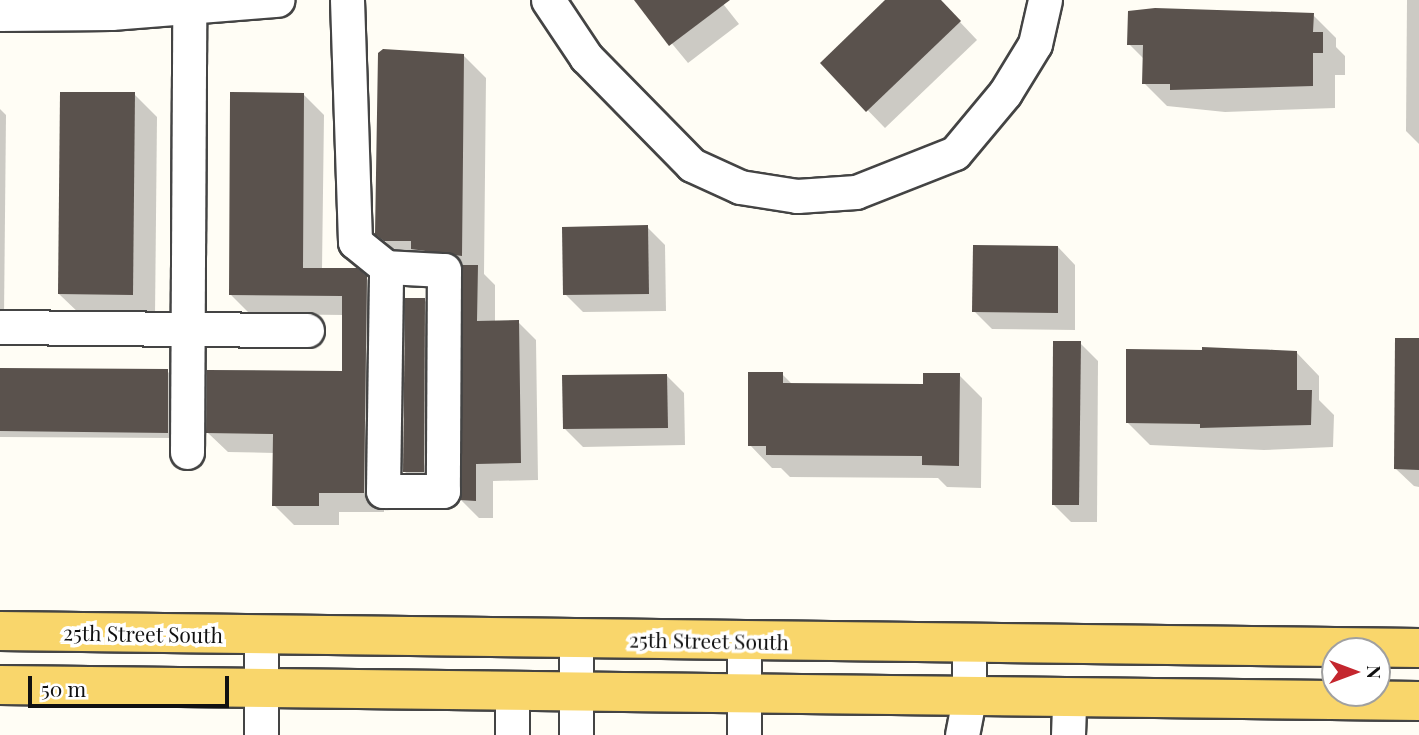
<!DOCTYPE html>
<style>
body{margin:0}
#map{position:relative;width:1419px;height:735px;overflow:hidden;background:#fffdf5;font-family:"Playfair Display",serif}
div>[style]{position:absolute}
.shadow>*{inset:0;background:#0003}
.building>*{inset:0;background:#5a524d}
.roads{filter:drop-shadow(2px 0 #444) drop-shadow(-2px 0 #444) drop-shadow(0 2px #444) drop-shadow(0 -2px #444)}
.minor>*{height:33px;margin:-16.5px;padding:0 16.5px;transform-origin:16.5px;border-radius:16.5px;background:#fff}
.major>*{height:38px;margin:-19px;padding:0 19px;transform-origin:19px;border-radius:19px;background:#f9d66b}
span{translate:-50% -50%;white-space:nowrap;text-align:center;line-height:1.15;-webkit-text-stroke:7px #fff;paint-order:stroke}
.street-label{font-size:21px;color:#111}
.north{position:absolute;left:1321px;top:637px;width:70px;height:70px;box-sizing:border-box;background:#fff;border:2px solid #a0a0a0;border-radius:50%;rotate:90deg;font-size:19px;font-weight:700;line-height:28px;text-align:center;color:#111}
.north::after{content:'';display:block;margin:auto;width:24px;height:32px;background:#c4262e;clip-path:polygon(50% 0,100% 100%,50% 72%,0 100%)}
.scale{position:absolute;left:28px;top:676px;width:201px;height:32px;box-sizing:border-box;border:4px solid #111;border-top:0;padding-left:9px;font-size:21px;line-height:24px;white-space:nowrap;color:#111;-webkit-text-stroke:5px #fff;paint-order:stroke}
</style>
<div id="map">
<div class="shadow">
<div style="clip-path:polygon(636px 0,720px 0,739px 24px,688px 63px)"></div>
<div style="clip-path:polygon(887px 0,939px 0,977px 40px,885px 128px,822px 63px)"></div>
<div style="clip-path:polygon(1407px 0,1419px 0,1419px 144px,1406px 131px)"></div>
<div style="clip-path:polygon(1313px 15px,1336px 38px,1336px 47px,1345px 56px,1345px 75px,1335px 75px,1335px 108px,1225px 112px,1167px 106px,1144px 83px,1144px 59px,1129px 44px)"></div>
<div style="clip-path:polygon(463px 55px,486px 78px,484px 274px,495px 285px,495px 322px,518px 322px,536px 340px,538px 480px,493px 481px,493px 518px,479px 518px,461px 500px,464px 275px,435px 271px,400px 256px,377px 233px)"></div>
<div style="clip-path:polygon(134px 94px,157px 117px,155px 317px,82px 316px,59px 294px)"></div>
<div style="clip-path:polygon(304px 95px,324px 115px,322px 270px,365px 277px,386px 298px,384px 512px,339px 512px,339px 525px,294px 525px,274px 505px,275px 453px,228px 452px,208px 433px,343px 373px,344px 315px,250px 314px,230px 294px)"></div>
<div style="clip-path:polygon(0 109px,6px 115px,4px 317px,0 317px)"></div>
<div style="clip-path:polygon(647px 227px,665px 245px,666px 311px,583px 312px,565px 294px)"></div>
<div style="clip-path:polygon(1058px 247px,1075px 265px,1075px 330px,992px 329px,974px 311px)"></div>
<div style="clip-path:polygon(424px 300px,442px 317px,441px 489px,422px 489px,404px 471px)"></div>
<div style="clip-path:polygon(1419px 340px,1419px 487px,1414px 486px,1396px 469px)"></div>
<div style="clip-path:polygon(1080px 343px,1098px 361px,1097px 522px,1071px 522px,1053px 504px)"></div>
<div style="clip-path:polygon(1267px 349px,1297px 353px,1319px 376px,1319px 400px,1334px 415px,1333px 447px,1264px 450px,1150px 445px,1127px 422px,1128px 351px)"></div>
<div style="clip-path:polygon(0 370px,167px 371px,173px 377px,173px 438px,0 437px)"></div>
<div style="clip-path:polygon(782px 374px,793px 385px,925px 386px,959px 375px,982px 398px,981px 488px,947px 487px,938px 478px,790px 477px,781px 468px,772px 468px,750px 445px)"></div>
<div style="clip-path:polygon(666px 375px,684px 393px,685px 445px,583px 447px,565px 429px)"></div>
</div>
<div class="building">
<div style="clip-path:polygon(634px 0,730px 0,669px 46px)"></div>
<div style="clip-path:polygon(885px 0,941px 0,961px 21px,866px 112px,820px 63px)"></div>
<div style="clip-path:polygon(1155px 8px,1314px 13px,1313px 32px,1323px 32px,1323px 53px,1313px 53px,1313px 86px,1170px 90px,1170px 84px,1142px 84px,1143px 45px,1127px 45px,1128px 11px)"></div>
<div style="clip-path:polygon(383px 49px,464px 54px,462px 256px,411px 249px,411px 241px,384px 241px,375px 234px,378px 53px)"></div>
<div style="clip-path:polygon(60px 92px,135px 92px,133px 295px,58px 294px)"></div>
<div style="clip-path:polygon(230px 92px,304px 93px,303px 268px,357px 268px,367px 276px,364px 493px,319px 493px,319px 506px,272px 506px,273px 434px,206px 433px,207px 370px,342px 371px,342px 296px,229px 295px)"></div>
<div style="clip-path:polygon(648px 225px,649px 294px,563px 295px,562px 227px)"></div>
<div style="clip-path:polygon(973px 245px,1058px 246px,1058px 313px,972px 312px)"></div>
<div style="clip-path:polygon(462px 265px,478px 265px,477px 321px,519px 320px,521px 463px,476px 464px,476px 501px,460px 500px)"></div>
<div style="clip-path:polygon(405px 298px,425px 298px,424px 472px,403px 472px)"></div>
<div style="clip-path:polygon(1395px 338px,1419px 338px,1419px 470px,1394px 469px)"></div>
<div style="clip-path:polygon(1053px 341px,1081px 341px,1079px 505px,1052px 505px)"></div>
<div style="clip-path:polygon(1202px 347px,1297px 351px,1297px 390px,1312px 390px,1311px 425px,1200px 428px,1200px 424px,1126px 423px,1126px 349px,1202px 350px)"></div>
<div style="clip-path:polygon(0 368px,168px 369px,168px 433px,0 431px)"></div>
<div style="clip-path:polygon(748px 372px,783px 372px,783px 383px,923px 384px,923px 373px,960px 373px,959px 466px,922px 465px,922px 456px,766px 455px,766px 446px,748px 446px)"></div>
<div style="clip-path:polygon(667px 374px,668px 428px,563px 429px,562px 375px)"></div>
</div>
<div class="roads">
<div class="minor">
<div style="left:347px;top:0;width:242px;rotate:88.1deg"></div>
<div style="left:355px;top:242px;width:40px;rotate:39deg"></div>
<div style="left:386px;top:267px;width:58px;rotate:3deg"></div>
<div style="left:444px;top:270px;width:221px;rotate:90.3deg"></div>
<div style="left:443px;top:491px;width:60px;rotate:180deg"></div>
<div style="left:383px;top:491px;width:224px;rotate:-89.2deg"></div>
<div style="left:548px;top:0;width:69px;rotate:56.3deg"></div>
<div style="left:586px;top:57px;width:151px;rotate:45.5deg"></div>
<div style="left:692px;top:165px;width:53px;rotate:24.6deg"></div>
<div style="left:740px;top:187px;width:58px;rotate:9deg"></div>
<div style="left:797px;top:196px;width:59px;rotate:-3.9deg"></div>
<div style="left:856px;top:192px;width:106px;rotate:-21.5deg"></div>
<div style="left:955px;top:153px;width:78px;rotate:-50.2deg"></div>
<div style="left:1005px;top:93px;width:57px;rotate:-58.5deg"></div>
<div style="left:1035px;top:44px;width:45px;rotate:-77.2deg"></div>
<div style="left:0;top:14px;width:111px;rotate:-0.5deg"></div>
<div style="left:111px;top:13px;width:167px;rotate:-4.5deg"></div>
<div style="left:0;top:327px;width:307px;rotate:0.6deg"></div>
<div style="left:187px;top:452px;width:444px;rotate:-89.7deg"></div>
<div style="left:576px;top:638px;width:97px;rotate:90deg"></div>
<div style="left:512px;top:692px;width:43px;rotate:90deg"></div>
<div style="left:261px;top:735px;width:101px;rotate:-90deg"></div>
<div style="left:744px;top:735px;width:95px;rotate:-90deg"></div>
<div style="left:962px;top:735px;width:38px;rotate:-79deg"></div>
<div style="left:969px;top:698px;width:54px;rotate:-90deg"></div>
<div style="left:1068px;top:735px;width:36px;rotate:-88deg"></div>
</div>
<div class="major">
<div style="left:0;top:631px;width:1419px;rotate:0.69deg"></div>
<div style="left:0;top:685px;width:1419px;rotate:0.65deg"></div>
</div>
</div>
<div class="street-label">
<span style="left:143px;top:633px;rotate:1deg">25th Street South</span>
<span style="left:709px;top:640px;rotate:1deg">25th Street South</span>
</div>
<div class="north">N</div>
<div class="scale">50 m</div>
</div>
